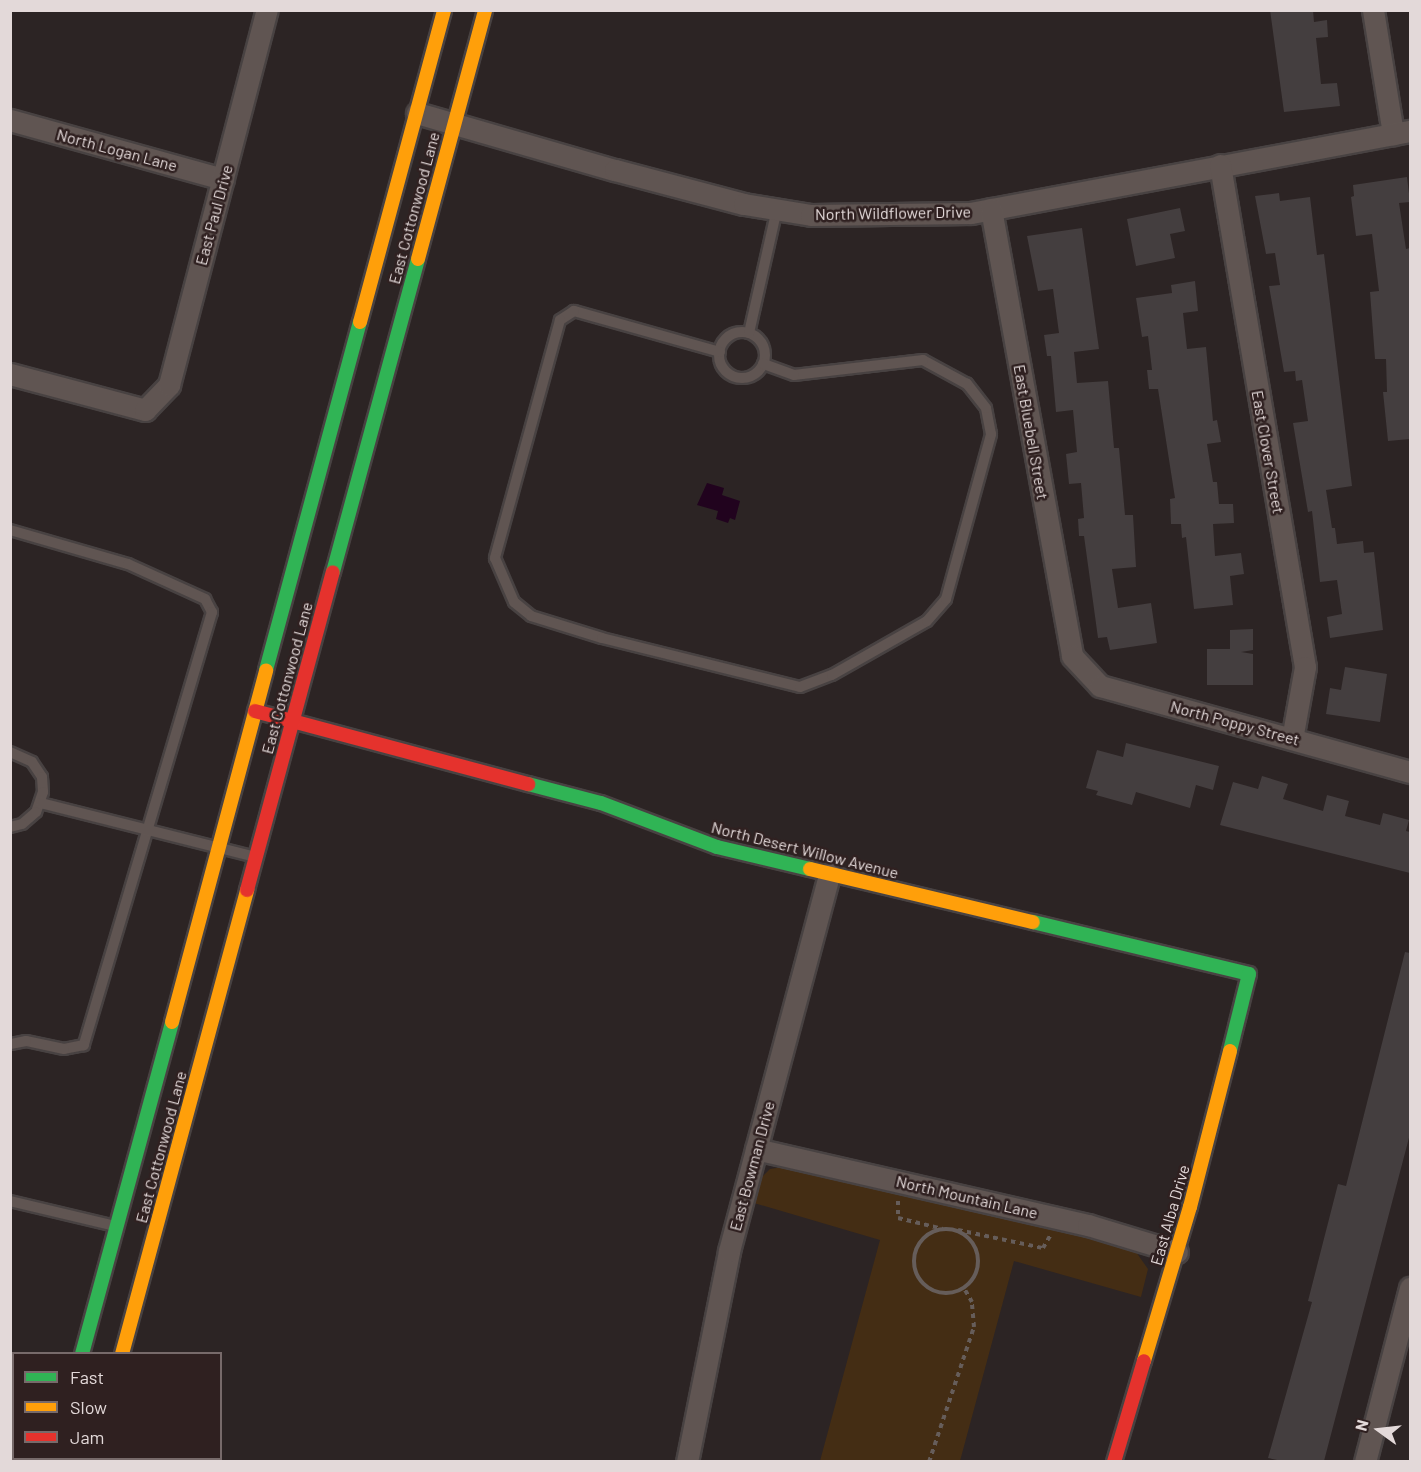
<!DOCTYPE html>
<style>
body{margin:0}
#map{position:relative;width:1421px;height:1472px;overflow:hidden;background:#2c2424;font-family:Barlow,sans-serif}
div>[style]{position:absolute}
.green>*{inset:0;background:#442d14}
.water>*{inset:0;background:#21031e}
.building>*{inset:0;background:#443e3f}
.path>*{height:4px;margin-top:-2px;transform-origin:0;background:repeating-linear-gradient(90deg,#665d5a 0 4.5px,transparent 0 9px)}
.path>.ring{margin:-2px;padding:0;box-sizing:content-box;background:none;border:4px solid #665d5a;border-radius:50%}
.roads{filter:drop-shadow(2px 0 #484242) drop-shadow(-2px 0 #484242) drop-shadow(0 2px #484242) drop-shadow(0 -2px #484242)}
.lane>*{height:10px;margin:-5px;padding:0 5px;transform-origin:5px;border-radius:5px;background:#605552}
.lane>.ring{margin:-5px;padding:0;box-sizing:content-box;background:none;border:10px solid #605552;border-radius:50%}
.street>*{height:21px;margin:-10.5px;padding:0 10.5px;transform-origin:10.5px;border-radius:10.5px;background:#605552}
.fast>*{height:14px;margin:-7px;padding:0 7px;transform-origin:7px;border-radius:7px;background:#30b455}
.slow>*{height:14px;margin:-7px;padding:0 7px;transform-origin:7px;border-radius:7px;background:#ff9f0a}
.jam>*{height:14px;margin:-7px;padding:0 7px;transform-origin:7px;border-radius:7px;background:#e5322d}
span{translate:-50% -50%;white-space:nowrap;text-align:center;line-height:1.15;-webkit-text-stroke:5px #2f2020;paint-order:stroke}
.street-label{font-size:16px;color:#e3d9d9}
.frame{position:absolute;inset:0;border:12px solid #e3d9d9;pointer-events:none}
.legend{position:absolute;left:12px;top:1352px;width:210px;height:108px;box-sizing:border-box;background:#2f2020;border:2px solid #776a6a;margin:0;padding:8px 10px;list-style:none;font-size:18px;color:#e3d9d9}
.legend li{display:flex;align-items:center;gap:12px;height:30px}
.legend b{width:30px;border:2px solid #776a6a}
.north{position:absolute;left:1349px;top:1400px;width:60px;height:60px;-webkit-text-stroke:4px #2f2020;paint-order:stroke;rotate:285deg;font-size:16px;font-weight:700;line-height:24px;text-align:center;color:#e3d9d9}
.north::after{content:'';display:block;margin:auto;width:21px;height:27px;background:#e3d9d9;clip-path:polygon(50% 0,100% 100%,50% 72%,0 100%)}
</style>
<div id="map">
<div class="green">
<div style="clip-path:polygon(783px 1167px,1071px 1232px,1136px 1252px,1148px 1269px,1141px 1297px,1014px 1261px,960px 1461px,820px 1461px,880px 1240px,754px 1203px,762px 1177px,770px 1169px)"></div>
</div>
<div class="water">
<div style="clip-path:polygon(707px 483px,724px 488px,722px 495px,740px 501px,735px 520px,730px 518px,728px 523px,716px 519px,718px 511px,697px 505px)"></div>
</div>
<div class="building">
<div style="clip-path:polygon(1270px 10px,1313px 10px,1314px 22px,1327px 20px,1328px 37px,1316px 38px,1321px 84px,1337px 83px,1340px 106px,1284px 112px)"></div>
<div style="clip-path:polygon(1407px 177px,1410px 202px,1399px 203px,1406px 249px,1410px 248px,1410px 439px,1388px 441px,1383px 392px,1387px 392px,1386px 359px,1375px 359px,1370px 292px,1379px 291px,1372px 234px,1356px 236px,1351px 197px,1354px 196px,1353px 185px)"></div>
<div style="clip-path:polygon(1279px 193px,1280px 201px,1310px 197px,1317px 255px,1324px 254px,1352px 486px,1326px 490px,1332px 528px,1335px 528px,1337px 544px,1363px 541px,1364px 553px,1374px 552px,1383px 630px,1330px 638px,1327px 617px,1342px 614px,1337px 580px,1320px 582px,1312px 511px,1308px 512px,1293px 423px,1308px 421px,1302px 380px,1296px 381px,1295px 371px,1284px 372px,1269px 286px,1280px 285px,1275px 253px,1266px 254px,1255px 196px)"></div>
<div style="clip-path:polygon(1180px 208px,1185px 231px,1170px 234px,1175px 258px,1136px 266px,1127px 219px)"></div>
<div style="clip-path:polygon(1082px 228px,1099px 349px,1074px 352px,1077px 383px,1108px 381px,1114px 448px,1119px 448px,1125px 515px,1133px 515px,1136px 567px,1112px 569px,1118px 608px,1151px 603px,1157px 643px,1110px 650px,1107px 637px,1098px 638px,1084px 536px,1079px 536px,1078px 519px,1084px 518px,1081px 483px,1069px 484px,1066px 454px,1077px 452px,1073px 410px,1056px 412px,1051px 356px,1047px 356px,1044px 335px,1059px 333px,1053px 289px,1038px 291px,1027px 236px)"></div>
<div style="clip-path:polygon(1195px 281px,1198px 311px,1183px 313px,1187px 349px,1206px 347px,1213px 421px,1217px 420px,1221px 442px,1207px 444px,1213px 482px,1217px 482px,1219px 504px,1233px 504px,1234px 523px,1213px 524px,1215px 556px,1241px 553px,1244px 574px,1230px 576px,1233px 605px,1194px 609px,1186px 537px,1182px 538px,1181px 524px,1171px 524px,1170px 499px,1175px 498px,1158px 389px,1149px 389px,1147px 370px,1152px 370px,1148px 336px,1142px 337px,1136px 298px,1172px 293px,1171px 285px)"></div>
<div style="clip-path:polygon(1253px 629px,1253px 650px,1241px 652px,1253px 654px,1253px 685px,1207px 685px,1207px 649px,1230px 649px,1230px 630px)"></div>
<div style="clip-path:polygon(1345px 667px,1387px 674px,1380px 722px,1326px 714px,1330px 688px,1341px 690px)"></div>
<div style="clip-path:polygon(1126px 743px,1219px 766px,1213px 790px,1196px 785px,1190px 808px,1136px 792px,1132px 805px,1096px 795px,1098px 791px,1086px 788px,1097px 750px,1123px 757px)"></div>
<div style="clip-path:polygon(1262px 776px,1288px 784px,1283px 799px,1323px 811px,1327px 795px,1349px 801px,1345px 816px,1380px 825px,1383px 813px,1409px 820px,1406px 831px,1410px 832px,1410px 873px,1220px 825px,1233px 782px,1258px 789px)"></div>
<div style="clip-path:polygon(1405px 952px,1410px 953px,1410px 1134px,1324px 1461px,1282px 1461px,1268px 1458px,1312px 1302px,1308px 1301px,1338px 1184px,1346px 1186px)"></div>
</div>
<div class="path">
<div style="left:898px;top:1201px;width:17px;rotate:90deg"></div>
<div style="left:898px;top:1218px;width:46px;rotate:13.7deg"></div>
<div class="ring" style="left:914px;top:1229px;width:60px;height:60px"></div>
<div style="left:958px;top:1230px;width:87px;rotate:12deg"></div>
<div style="left:1043px;top:1248px;width:16px;rotate:-60deg"></div>
<div style="left:929px;top:1462px;width:142px;rotate:-71.6deg"></div>
<div style="left:974px;top:1327px;width:25px;rotate:-95deg"></div>
<div style="left:972px;top:1302px;width:16px;rotate:-120deg"></div>
</div>
<div class="roads">
<div class="lane">
<div class="ring" style="left:719px;top:332px;width:36px;height:36px"></div>
<div style="left:749px;top:333px;width:127px;rotate:-77.3deg"></div>
<div style="left:720px;top:352px;width:152px;rotate:-164.3deg"></div>
<div style="left:574px;top:311px;width:17px;rotate:147deg"></div>
<div style="left:560px;top:320px;width:247px;rotate:105.3deg"></div>
<div style="left:495px;top:558px;width:48px;rotate:66.6deg"></div>
<div style="left:514px;top:602px;width:22px;rotate:39deg"></div>
<div style="left:531px;top:616px;width:74px;rotate:17.2deg"></div>
<div style="left:602px;top:638px;width:204px;rotate:13.9deg"></div>
<div style="left:800px;top:687px;width:34px;rotate:-21deg"></div>
<div style="left:832px;top:675px;width:109px;rotate:-29.6deg"></div>
<div style="left:927px;top:621px;width:29px;rotate:-49deg"></div>
<div style="left:946px;top:599px;width:171px;rotate:-74.7deg"></div>
<div style="left:991px;top:434px;width:26px;rotate:-101deg"></div>
<div style="left:986px;top:408px;width:31px;rotate:-128deg"></div>
<div style="left:967px;top:384px;width:50px;rotate:-151.4deg"></div>
<div style="left:923px;top:360px;width:130px;rotate:173.4deg"></div>
<div style="left:794px;top:375px;width:33px;rotate:-160deg"></div>
<div style="left:10px;top:530px;width:123px;rotate:16.1deg"></div>
<div style="left:128px;top:564px;width:85px;rotate:24.4deg"></div>
<div style="left:205px;top:599px;width:15px;rotate:62deg"></div>
<div style="left:212px;top:612px;width:452px;rotate:106.5deg"></div>
<div style="left:84px;top:1045px;width:20px;rotate:169deg"></div>
<div style="left:64px;top:1049px;width:39px;rotate:-168deg"></div>
<div style="left:26px;top:1041px;width:16px;rotate:169deg"></div>
<div style="left:10px;top:752px;width:24px;rotate:24deg"></div>
<div style="left:32px;top:762px;width:18px;rotate:56deg"></div>
<div style="left:42px;top:777px;width:15px;rotate:86deg"></div>
<div style="left:43px;top:792px;width:21px;rotate:109deg"></div>
<div style="left:36px;top:812px;width:18px;rotate:139deg"></div>
<div style="left:22px;top:824px;width:12px;rotate:166deg"></div>
<div style="left:41px;top:803px;width:222px;rotate:14.1deg"></div>
<div style="left:10px;top:1201px;width:108px;rotate:13.4deg"></div>
</div>
<div class="street">
<div style="left:1373px;top:10px;width:126px;rotate:80.8deg"></div>
<div style="left:417px;top:113px;width:206px;rotate:16.1deg"></div>
<div style="left:615px;top:170px;width:133px;rotate:14.8deg"></div>
<div style="left:744px;top:204px;width:68px;rotate:9.3deg"></div>
<div style="left:811px;top:215px;width:160px;rotate:-0.7deg"></div>
<div style="left:971px;top:213px;width:447px;rotate:-10.6deg"></div>
<div style="left:10px;top:120px;width:221px;rotate:15.5deg"></div>
<div style="left:1220px;top:165px;width:509px;rotate:80.39deg"></div>
<div style="left:1305px;top:667px;width:73px;rotate:100.2deg"></div>
<div style="left:991px;top:209px;width:454px;rotate:79.7deg"></div>
<div style="left:1072px;top:656px;width:41px;rotate:47deg"></div>
<div style="left:1100px;top:686px;width:322px;rotate:15.5deg"></div>
<div style="left:10px;top:374px;width:140px;rotate:14.9deg"></div>
<div style="left:145px;top:410px;width:35px;rotate:-46deg"></div>
<div style="left:169px;top:385px;width:388px;rotate:-75.4deg"></div>
<div style="left:756px;top:1149px;width:341px;rotate:12.9deg"></div>
<div style="left:1088px;top:1225px;width:93px;rotate:16.9deg"></div>
<div style="left:687px;top:1462px;width:215px;rotate:-78.7deg"></div>
<div style="left:729px;top:1251px;width:390px;rotate:-75.1deg"></div>
<div style="left:1365px;top:1462px;width:180px;rotate:-75.5deg"></div>
</div>
<div class="fast">
<div style="left:333px;top:572px;width:324px;rotate:-74.8deg"></div>
<div style="left:266px;top:670px;width:360px;rotate:-74.9deg"></div>
<div style="left:528px;top:784px;width:75px;rotate:14.6deg"></div>
<div style="left:601px;top:803px;width:124px;rotate:20.8deg"></div>
<div style="left:717px;top:847px;width:96px;rotate:13.3deg"></div>
<div style="left:1033px;top:922px;width:222px;rotate:13.5deg"></div>
<div style="left:1249px;top:974px;width:79px;rotate:103.9deg"></div>
<div style="left:82px;top:1354px;width:344px;rotate:-74.8deg"></div>
<div style="left:93px;top:1458px;width:4px;rotate:90deg"></div>
</div>
<div class="slow">
<div style="left:418px;top:259px;width:258px;rotate:-74.9deg"></div>
<div style="left:360px;top:322px;width:323px;rotate:-74.9deg"></div>
<div style="left:810px;top:869px;width:229px;rotate:13.4deg"></div>
<div style="left:172px;top:1022px;width:364px;rotate:-75deg"></div>
<div style="left:122px;top:1354px;width:481px;rotate:-74.9deg"></div>
<div style="left:1144px;top:1361px;width:161px;rotate:-73.4deg"></div>
<div style="left:1190px;top:1207px;width:161px;rotate:-75.6deg"></div>
<div style="left:52px;top:1462px;width:4px;rotate:-76deg"></div>
</div>
<div class="jam">
<div style="left:255px;top:711px;width:283px;rotate:15deg"></div>
<div style="left:247px;top:890px;width:329px;rotate:-74.9deg"></div>
<div style="left:1114px;top:1462px;width:105px;rotate:-73.5deg"></div>
</div>
</div>
<div class="street-label">
<span style="left:117px;top:150px;rotate:15deg">North Logan Lane</span>
<span style="left:414px;top:208px;rotate:-75deg">East Cottonwood Lane</span>
<span style="left:893px;top:213px;rotate:-1deg">North Wildflower Drive</span>
<span style="left:214px;top:215px;rotate:-75deg">East Paul Drive</span>
<span style="left:1031px;top:432px;rotate:80deg">East Bluebell Street</span>
<span style="left:1268px;top:452px;rotate:80deg">East Clover Street</span>
<span style="left:287px;top:678px;rotate:-75deg">East Cottonwood Lane</span>
<span style="left:1235px;top:723px;rotate:15deg">North Poppy Street</span>
<span style="left:805px;top:850px;rotate:14deg">North Desert Willow Avenue</span>
<span style="left:161px;top:1147px;rotate:-75deg">East Cottonwood Lane</span>
<span style="left:752px;top:1166px;rotate:-75deg">East Bowman Drive</span>
<span style="left:967px;top:1197px;rotate:13deg">North Mountain Lane</span>
<span style="left:1170px;top:1215px;rotate:-74deg">East Alba Drive</span>
</div>
<div class="frame"></div>
<ul class="legend">
<li><b style="height:8px;background:#30b455"></b>Fast</li>
<li><b style="height:8px;background:#ff9f0a"></b>Slow</li>
<li><b style="height:8px;background:#e5322d"></b>Jam</li>
</ul>
<div class="north">N</div>
</div>
